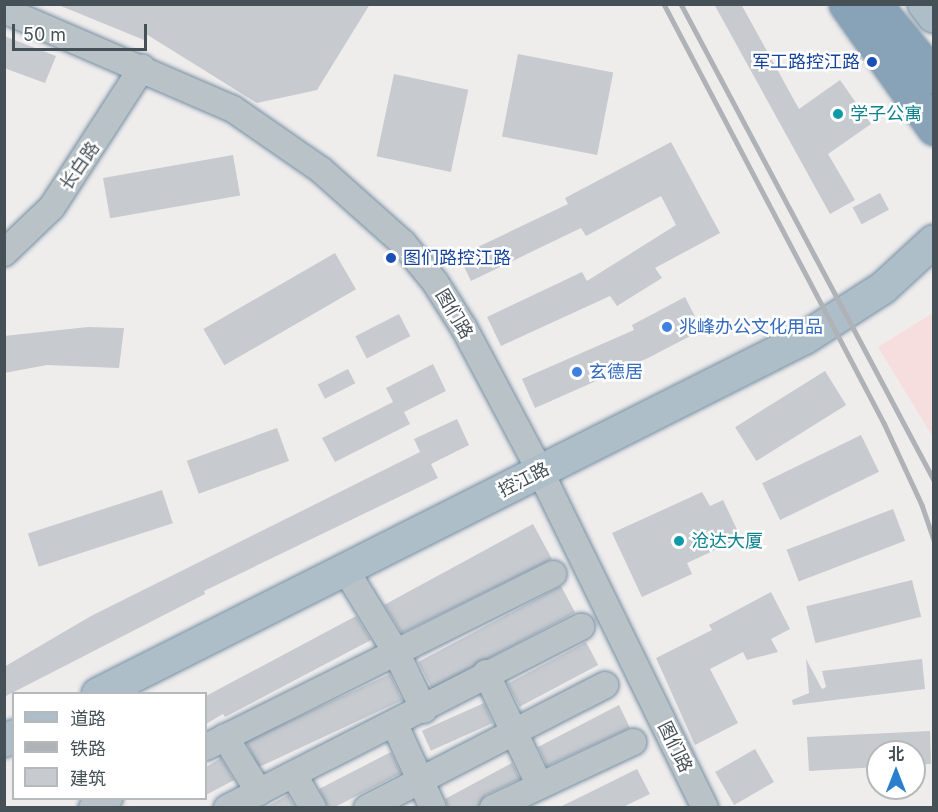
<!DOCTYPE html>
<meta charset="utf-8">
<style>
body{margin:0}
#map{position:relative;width:938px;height:812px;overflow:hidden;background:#efecec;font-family:Inter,"Noto Sans SC",sans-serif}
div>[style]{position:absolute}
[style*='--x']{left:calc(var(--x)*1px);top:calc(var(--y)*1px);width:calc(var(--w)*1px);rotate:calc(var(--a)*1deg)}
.medical>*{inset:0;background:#f7dede}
.building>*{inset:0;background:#c7cacf;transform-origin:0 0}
.roads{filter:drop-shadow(0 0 2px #748ea2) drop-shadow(0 0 2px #748ea2)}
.minor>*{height:26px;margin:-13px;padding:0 13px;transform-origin:13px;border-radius:13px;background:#b9c2c7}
.major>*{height:32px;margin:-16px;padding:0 16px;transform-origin:16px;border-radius:16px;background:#aebec9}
.highway>*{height:33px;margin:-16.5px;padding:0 16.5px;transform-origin:16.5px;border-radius:16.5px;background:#88a3b7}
.rail>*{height:4.5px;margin:-2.25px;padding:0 2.25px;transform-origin:2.25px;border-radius:2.25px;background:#afb2b6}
.dots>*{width:16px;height:16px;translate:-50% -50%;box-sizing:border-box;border:3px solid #fff;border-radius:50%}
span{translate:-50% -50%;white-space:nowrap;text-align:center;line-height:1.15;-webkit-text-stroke:5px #fff;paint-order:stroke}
.transit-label{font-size:18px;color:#164399}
.right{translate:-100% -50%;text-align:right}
.left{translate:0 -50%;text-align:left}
.culture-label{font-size:18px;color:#0d838f}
.street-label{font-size:18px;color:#465157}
.shop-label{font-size:18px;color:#366cbe}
.frame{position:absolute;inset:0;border:6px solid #465157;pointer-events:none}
.legend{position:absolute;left:12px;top:692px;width:195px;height:108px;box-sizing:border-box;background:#fff;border:2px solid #b5b9bc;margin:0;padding:8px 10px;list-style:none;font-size:18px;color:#465157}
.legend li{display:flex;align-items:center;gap:12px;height:30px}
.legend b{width:30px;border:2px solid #b5b9bc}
.north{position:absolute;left:866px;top:740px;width:60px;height:60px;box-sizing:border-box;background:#fff;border:2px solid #b5b9bc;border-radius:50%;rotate:0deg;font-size:16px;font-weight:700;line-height:24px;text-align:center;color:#465157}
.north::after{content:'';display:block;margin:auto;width:21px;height:27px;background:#2a80ca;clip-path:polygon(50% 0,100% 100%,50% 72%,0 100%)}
.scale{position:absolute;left:12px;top:24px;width:135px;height:27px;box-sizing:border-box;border:3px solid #465157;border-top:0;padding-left:8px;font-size:18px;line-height:21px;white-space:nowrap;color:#465157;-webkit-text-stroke:4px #fff;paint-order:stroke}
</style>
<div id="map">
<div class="medical">
<div style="clip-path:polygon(933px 313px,933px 437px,878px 347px)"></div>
</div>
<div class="building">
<div style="clip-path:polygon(56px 4px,370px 4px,317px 90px,257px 103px,146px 34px,144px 40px)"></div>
<div style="clip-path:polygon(714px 4px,741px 4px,799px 109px,840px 80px,871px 124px,828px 154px,855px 200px,830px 214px)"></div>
<div style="clip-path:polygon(4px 36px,56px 56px,45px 83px,4px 68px)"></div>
<div style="left:518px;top:54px;width:97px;height:84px;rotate:11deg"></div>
<div style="left:394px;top:74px;width:76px;height:84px;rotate:12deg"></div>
<div style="clip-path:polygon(671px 142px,720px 233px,655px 268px,662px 278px,617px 306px,610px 296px,501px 346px,487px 317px,582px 272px,587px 281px,676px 225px,661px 196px,586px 236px,581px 228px,471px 281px,459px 256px,568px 204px,565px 198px)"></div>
<div style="left:233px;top:155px;width:41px;height:132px;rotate:80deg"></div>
<div style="left:880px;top:193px;width:19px;height:31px;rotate:62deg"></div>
<div style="left:335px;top:253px;width:42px;height:152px;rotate:60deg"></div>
<div style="clip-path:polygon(685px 297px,702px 330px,648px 358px,535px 408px,522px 379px,634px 330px,632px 325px)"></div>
<div style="left:399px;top:314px;width:25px;height:49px;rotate:63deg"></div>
<div style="clip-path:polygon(88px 327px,124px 328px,119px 368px,47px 365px,4px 373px,4px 336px)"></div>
<div style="clip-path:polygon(433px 364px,446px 391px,404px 412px,410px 424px,335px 462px,322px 438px,393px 402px,386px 388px)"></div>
<div style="left:348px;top:369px;width:16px;height:34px;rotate:63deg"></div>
<div style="left:825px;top:371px;width:40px;height:106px;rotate:58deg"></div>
<div style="clip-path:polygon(457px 419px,469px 445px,431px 464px,438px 478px,204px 591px,205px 594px,4px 697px,4px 667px,91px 616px,420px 452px,414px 439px)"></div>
<div style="left:277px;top:428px;width:35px;height:96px;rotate:70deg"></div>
<div style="left:861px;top:435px;width:41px;height:110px;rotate:64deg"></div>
<div style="left:162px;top:490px;width:35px;height:141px;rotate:72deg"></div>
<div style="clip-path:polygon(702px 492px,710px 506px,723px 500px,741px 538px,687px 563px,692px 574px,642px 597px,612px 533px)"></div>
<div style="left:893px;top:509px;width:34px;height:114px;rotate:69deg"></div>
<div style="clip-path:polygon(533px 524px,552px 559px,402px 633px,384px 605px)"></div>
<div style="left:912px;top:580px;width:38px;height:109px;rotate:76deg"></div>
<div style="left:561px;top:586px;width:30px;height:162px;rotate:62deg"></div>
<div style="clip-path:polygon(771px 592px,790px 629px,771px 639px,778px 652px,747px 660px,743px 652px,710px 669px,738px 723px,695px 745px,656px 658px,712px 630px,709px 625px)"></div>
<div style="clip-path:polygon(356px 616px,371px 640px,225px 717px,223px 714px,206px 724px,206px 696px)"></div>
<div style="left:586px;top:642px;width:26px;height:89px;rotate:62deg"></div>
<div style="clip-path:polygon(806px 659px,822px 689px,826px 687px,822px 671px,922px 659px,925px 689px,793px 705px,792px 700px,809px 693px)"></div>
<div style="left:390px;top:674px;width:29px;height:159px;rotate:65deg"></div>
<div style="left:484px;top:703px;width:22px;height:68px;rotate:66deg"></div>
<div style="clip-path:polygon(619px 705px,630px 728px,547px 766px,538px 747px)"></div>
<div style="clip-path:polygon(930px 731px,931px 764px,914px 765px,914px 752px,878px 752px,878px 767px,809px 771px,807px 737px)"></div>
<div style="left:755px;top:749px;width:38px;height:46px;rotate:60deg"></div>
<div style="clip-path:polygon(391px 752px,401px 773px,335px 807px,328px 807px,319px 789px)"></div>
<div style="clip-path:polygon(221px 758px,234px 780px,206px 795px,206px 767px)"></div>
<div style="clip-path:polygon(512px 763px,520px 779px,486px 795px,478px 807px,448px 807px,445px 799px)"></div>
<div style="clip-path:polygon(637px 769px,650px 794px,623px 807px,560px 807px)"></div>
<div style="clip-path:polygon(288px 795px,295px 807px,266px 807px)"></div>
</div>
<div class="roads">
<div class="minor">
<div style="--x:4;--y:10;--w:249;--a:23.4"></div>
<div style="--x:233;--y:109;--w:107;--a:34.7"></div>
<div style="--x:321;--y:170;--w:110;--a:41.7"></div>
<div style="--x:403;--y:243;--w:50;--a:50.6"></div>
<div style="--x:435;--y:282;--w:54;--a:57.8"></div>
<div style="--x:464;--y:328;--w:162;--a:62"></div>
<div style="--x:540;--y:471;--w:375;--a:63.9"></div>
<div style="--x:4;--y:253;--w:66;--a:-43.8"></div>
<div style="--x:52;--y:207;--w:166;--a:-57.1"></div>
<div style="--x:345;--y:569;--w:100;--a:58.5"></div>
<div style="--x:397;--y:654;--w:62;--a:64.3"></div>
<div style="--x:486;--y:673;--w:125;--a:64.5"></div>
<div style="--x:395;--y:725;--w:91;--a:65.4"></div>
<div style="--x:225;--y:737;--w:65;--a:58.3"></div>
<div style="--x:206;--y:747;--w:388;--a:-26.5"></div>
<div style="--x:294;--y:775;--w:38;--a:60"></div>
<div style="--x:92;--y:808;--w:20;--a:-30"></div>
<div style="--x:227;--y:808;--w:398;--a:-27.1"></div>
<div style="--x:367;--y:808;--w:268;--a:-27.3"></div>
<div style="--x:493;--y:808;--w:155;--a:-25.2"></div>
</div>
<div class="major">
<div style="--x:924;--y:4;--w:16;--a:52"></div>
<div style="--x:98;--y:694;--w:792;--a:-26.73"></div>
<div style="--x:805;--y:338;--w:93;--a:-32.7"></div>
<div style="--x:883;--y:288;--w:69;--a:-42.7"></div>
<div style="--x:4;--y:741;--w:11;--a:-27"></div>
</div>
<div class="highway">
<div style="--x:846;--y:4;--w:152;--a:54.6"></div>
<div style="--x:874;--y:4;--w:94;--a:50.6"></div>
</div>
</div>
<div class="rail">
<div style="--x:664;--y:4;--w:473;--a:62.3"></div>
<div style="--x:884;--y:423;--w:90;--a:65.1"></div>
<div style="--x:922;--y:505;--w:37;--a:71"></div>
<div style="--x:681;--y:4;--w:539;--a:62.01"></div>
</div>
<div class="dots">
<div style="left:872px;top:62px;background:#1a4fb4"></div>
<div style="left:838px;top:114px;background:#0f9aa8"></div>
<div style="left:391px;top:258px;background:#1a4fb4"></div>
<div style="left:667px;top:327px;background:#3f7fe0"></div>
<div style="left:577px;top:372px;background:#3f7fe0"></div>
<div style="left:679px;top:541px;background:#0f9aa8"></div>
</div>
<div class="transit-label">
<span class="right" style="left:860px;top:62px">军工路控江路</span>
<span class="left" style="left:403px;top:258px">图们路控江路</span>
</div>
<div class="culture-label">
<span class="left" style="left:850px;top:114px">学子公寓</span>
<span class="left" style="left:691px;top:541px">沧达大厦</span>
</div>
<div class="street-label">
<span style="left:80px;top:166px;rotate:-55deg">长白路</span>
<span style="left:454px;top:314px;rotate:59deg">图们路</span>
<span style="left:524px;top:480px;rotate:-27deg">控江路</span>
<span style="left:675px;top:747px;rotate:64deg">图们路</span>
</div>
<div class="shop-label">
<span class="left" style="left:679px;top:327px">兆峰办公文化用品</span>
<span class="left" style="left:589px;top:372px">玄德居</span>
</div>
<div class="frame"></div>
<ul class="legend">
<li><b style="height:8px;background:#aebec9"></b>道路</li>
<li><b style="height:8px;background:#afb2b6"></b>铁路</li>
<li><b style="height:16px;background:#c7cacf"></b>建筑</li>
</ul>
<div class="north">北</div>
<div class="scale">50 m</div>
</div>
